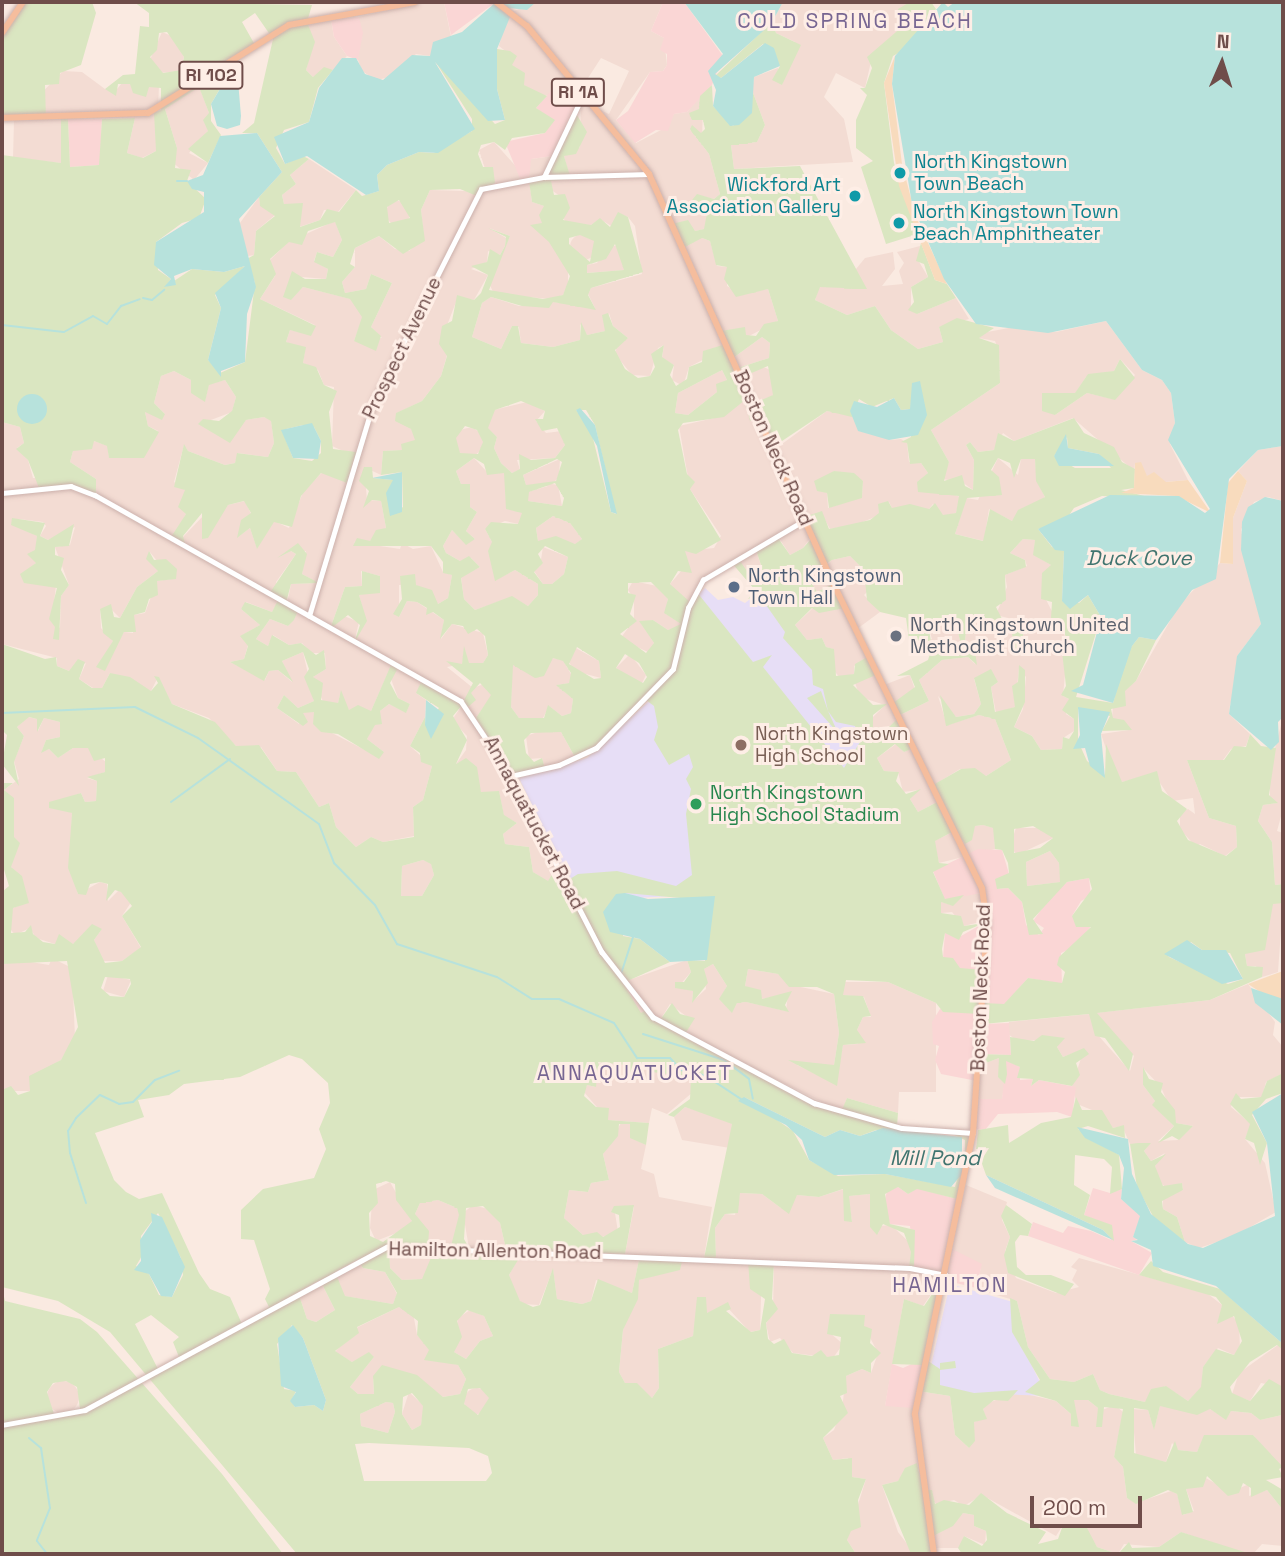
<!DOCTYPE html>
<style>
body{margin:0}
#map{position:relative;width:1285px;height:1556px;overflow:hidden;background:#faeae1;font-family:"Space Grotesk",sans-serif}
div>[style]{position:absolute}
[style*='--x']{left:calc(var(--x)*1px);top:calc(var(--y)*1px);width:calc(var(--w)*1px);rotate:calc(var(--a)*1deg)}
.residential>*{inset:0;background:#f3dcd3}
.round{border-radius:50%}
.commercial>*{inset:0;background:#fad6d5}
.education>*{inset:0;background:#e7def6}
.green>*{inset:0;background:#dae6c1}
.sand>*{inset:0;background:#f8dbbd}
.water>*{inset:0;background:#b7e2dc}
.stream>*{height:2px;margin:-1px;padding:0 1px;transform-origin:1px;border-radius:1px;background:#b7e2dc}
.roads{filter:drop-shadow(0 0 2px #ccb1ac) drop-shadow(0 0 2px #ccb1ac)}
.tertiary>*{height:4.5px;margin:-2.25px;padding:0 2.25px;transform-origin:2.25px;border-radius:2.25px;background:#fff}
.primary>*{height:6px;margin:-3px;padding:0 3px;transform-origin:3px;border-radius:3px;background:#f5bd9d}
.dots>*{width:19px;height:19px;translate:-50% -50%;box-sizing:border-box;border:4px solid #feeee6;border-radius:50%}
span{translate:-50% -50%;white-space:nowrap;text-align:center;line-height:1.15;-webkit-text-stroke:6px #feeee6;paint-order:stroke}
.shield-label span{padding:2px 5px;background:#feeee6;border:2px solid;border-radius:5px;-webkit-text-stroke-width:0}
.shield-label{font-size:18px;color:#6f4d4a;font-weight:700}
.culture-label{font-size:19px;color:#0d838f}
.left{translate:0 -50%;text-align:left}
.right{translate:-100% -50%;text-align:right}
.street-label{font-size:19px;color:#6f4d4a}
.service-label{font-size:19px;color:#4e5e75}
.worship-label{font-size:19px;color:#5b616d}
.education-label{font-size:19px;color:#785e54}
.leisure-label{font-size:19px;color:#27864d}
.neighbourhood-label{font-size:21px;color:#776692;letter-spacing:2px}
.water-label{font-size:21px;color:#40746f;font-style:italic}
.frame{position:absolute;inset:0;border:4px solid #6f4d4a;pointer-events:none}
.north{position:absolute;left:1187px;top:28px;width:70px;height:70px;-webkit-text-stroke:5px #feeee6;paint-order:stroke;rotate:3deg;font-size:19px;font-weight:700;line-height:28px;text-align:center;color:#6f4d4a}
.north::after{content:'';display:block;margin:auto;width:24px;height:32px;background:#6f4d4a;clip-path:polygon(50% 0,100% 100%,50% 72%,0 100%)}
.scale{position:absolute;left:1030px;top:1496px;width:112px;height:32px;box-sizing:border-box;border:4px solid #6f4d4a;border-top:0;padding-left:9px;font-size:21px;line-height:24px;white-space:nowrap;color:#6f4d4a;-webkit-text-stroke:5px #feeee6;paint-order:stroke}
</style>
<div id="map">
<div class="residential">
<div style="clip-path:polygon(386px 2px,444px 2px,451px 37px,431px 56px,416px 54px,386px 78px,376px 80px,362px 71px,358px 60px,359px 17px,388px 10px)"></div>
<div style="clip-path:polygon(536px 2px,663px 2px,651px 31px,664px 38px,667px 65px,663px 71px,650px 72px,616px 120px,636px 143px,663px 129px,674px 114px,687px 112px,700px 96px,703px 103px,702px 142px,690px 129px,709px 154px,720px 194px,714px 199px,697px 195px,688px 207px,707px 214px,705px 229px,695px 231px,680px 221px,702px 238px,710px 241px,717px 266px,727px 267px,727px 286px,736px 291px,768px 289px,778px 321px,689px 367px,683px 386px,672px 380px,674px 365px,662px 358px,664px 345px,658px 348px,650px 376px,632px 375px,615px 354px,618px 342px,628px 338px,613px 326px,609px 313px,605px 331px,587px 335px,580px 324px,580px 340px,553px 347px,521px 343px,519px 327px,512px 326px,501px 349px,472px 337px,482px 303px,491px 297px,519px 306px,553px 302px,595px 308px,588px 294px,591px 288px,642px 274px,635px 226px,628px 217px,618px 213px,613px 227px,600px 219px,591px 225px,567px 224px,562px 216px,567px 201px,550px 189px,551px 180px,570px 178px,564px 156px,580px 147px,581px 101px,609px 114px,629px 71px,601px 58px,577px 95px,568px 83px,550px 96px,531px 93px,522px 83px,524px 74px,511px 65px,513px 57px,499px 46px,509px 7px,514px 11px)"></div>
<div style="clip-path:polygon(783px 2px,910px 2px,902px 8px,903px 26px,872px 57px,865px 88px,836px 73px,824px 97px,844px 119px,853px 162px,734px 169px,731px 145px,757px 142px,765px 125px,752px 90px,754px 77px,778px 68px,782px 85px,795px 42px,776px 33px,772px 22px)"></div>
<div style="clip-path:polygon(331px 19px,334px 37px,347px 56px,333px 70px,313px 77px,306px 70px,313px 43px,307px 21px)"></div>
<div style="clip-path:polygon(162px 32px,174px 37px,184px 57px,179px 71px,160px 73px,149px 62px)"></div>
<div style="clip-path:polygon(63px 71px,82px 72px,105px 89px,117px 89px,122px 83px,159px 86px,156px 151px,142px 158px,127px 153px,135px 118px,61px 119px,61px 163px,13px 158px,14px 121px)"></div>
<div style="clip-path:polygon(199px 86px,209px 113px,208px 131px,189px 153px,208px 163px,194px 180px,172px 162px,177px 148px,165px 109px)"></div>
<div style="clip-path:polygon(evenodd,494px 142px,520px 171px,521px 180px,531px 159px,553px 156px,541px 180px,530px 186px,532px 202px,544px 206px,542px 224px,568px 271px,568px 285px,563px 295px,550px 299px,494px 294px,489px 283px,510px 236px,489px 228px,506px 238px,505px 246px,500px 255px,488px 251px,487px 262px,471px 269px,488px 275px,474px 300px,458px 297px,444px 333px,447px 355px,441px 376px,422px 401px,397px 413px,417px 436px,415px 441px,402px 450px,383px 451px,381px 475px,364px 467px,367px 500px,381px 501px,386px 528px,370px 541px,353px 542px,400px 549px,402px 543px,413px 549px,431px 546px,443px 572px,452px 575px,448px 598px,438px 604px,416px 585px,399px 585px,399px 617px,407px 601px,417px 602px,444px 620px,441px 639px,452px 624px,483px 633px,488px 655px,483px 663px,468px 663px,465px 651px,462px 664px,447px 667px,473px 688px,484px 684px,492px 695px,476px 718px,556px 868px,548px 882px,533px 872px,529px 847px,505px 844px,503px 834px,517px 823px,504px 816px,499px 792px,481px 792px,466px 759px,456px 764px,466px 750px,467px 736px,452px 720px,471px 692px,471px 690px,463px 702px,416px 693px,426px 700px,425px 717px,410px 746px,432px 766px,423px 800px,413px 807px,414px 836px,383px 842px,371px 837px,356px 847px,336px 827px,329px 803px,319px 807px,296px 772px,277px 771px,261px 747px,236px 746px,209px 718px,172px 704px,158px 677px,151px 691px,110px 673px,102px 688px,93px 688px,79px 679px,86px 663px,69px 671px,57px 666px,57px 658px,2px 644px,2px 422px,20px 427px,24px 443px,17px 448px,28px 460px,33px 478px,96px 479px,70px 462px,73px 451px,94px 441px,108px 446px,109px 458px,144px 457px,158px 431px,148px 426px,145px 412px,165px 414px,154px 403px,161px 376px,174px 371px,191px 380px,205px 401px,209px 384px,225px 380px,236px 397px,232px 412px,203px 423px,223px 437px,246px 420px,264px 417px,271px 420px,274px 443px,268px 457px,238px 453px,235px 463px,225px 465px,188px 451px,184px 445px,174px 482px,185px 490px,186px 514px,179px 527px,183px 537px,205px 514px,204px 537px,228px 505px,245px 501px,251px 514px,238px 537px,250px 528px,257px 548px,274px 521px,289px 528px,303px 492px,343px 451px,332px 446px,334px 387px,324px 385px,318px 370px,303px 363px,305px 350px,286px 342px,290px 330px,305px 333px,315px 325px,260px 299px,275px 276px,268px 262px,288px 242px,335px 221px,342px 240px,333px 257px,317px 252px,314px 261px,328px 269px,326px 279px,302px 277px,291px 299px,303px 287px,351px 299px,363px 317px,354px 341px,382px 338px,371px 327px,392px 283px,371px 274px,366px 289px,345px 293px,342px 282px,355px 267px,355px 248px,379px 236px,395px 249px,409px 251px,424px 238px,421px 210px,430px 190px,466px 191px,490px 184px,479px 150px,494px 142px,19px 519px,43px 522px,46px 526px,40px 536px,48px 540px,75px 527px,70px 545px,55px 547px,69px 585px,61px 596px,60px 628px,52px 621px,56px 585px,38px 584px,24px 574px,36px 563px,37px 536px,21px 527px,19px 519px,494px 142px,149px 551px,172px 579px,157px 581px,145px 613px,134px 615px,133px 633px,124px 632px,109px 657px,113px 641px,101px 628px,100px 609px,111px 609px,120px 618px,137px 587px,158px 571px,149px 551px,494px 142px,291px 551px,306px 551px,302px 574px,318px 583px,291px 584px,287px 604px,298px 611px,294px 619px,288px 626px,270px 619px,256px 639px,268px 646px,273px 635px,289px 645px,302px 643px,311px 653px,325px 653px,326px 669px,313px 677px,324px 704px,338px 703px,340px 695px,349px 710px,371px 711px,387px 675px,391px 679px,398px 698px,410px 704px,406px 712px,389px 704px,380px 711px,367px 739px,384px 752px,365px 750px,332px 733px,316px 721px,314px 712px,303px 712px,299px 724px,277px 708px,284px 695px,298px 708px,314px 701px,303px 652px,282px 661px,292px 682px,278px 670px,269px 671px,265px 680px,230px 662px,244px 659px,248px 645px,241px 636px,260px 625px,241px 609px,246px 602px,272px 612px,279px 600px,276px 582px,296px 554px,291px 551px,494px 142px,361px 571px,380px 576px,380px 590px,359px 595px,365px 618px,354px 643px,359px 622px,344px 616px,331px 626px,345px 587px,362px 586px,361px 571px)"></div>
<div style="clip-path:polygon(309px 159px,356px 190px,338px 212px,324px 210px,320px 220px,299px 227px,300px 216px,284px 204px,282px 195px,296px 184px,290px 175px)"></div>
<div style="clip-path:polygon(259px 197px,260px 205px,275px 215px,256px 231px,254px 255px,248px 256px,237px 227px)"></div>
<div class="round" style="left:386px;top:201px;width:24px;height:24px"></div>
<div class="round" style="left:570px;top:234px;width:26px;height:26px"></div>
<div style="clip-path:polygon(619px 245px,625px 270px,586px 273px,587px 265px,597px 263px,609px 247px)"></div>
<div style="clip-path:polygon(920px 246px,918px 260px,928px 277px,911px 287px,911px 308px,917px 314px,956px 298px,969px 319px,939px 327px,943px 342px,918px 349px,891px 330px,875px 306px,847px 315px,815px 300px,819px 287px,857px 286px,856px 269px,865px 258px,893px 252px,895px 269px,882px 286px,903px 284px,899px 271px,904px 263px,897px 252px)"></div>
<div style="clip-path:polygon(evenodd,1106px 321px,1142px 370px,1162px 380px,1171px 393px,1175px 423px,1170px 444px,1188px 480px,1165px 482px,1147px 476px,1135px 463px,1134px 471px,1073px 418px,1014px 441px,1003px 433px,994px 450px,978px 452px,970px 442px,966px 445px,974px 460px,973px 490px,962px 482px,942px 479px,949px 462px,931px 430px,1000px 383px,999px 351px,995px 341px,979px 338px,982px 333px,1014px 327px,1056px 332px,1106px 321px,1120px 359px,1135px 375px,1113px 399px,1087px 393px,1055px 415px,1052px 397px,1075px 394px,1086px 377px,1114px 371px,1120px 359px)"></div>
<div style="clip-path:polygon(762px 337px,770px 343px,769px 358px,738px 368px,733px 358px)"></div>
<div class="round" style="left:743px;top:367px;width:34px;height:34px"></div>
<div style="clip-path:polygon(722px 370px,727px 380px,717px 392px,688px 415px,675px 413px,678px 393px)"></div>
<div style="clip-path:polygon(evenodd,740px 399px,749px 404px,747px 414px,759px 417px,782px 444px,827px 411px,855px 416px,890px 440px,901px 439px,907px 443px,909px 462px,921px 463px,928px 473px,921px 481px,960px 497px,956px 513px,943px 516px,933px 504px,929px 509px,892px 508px,889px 502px,877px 516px,858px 524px,830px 529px,824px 518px,803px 548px,790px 555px,779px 538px,756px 550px,762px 569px,745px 573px,737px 558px,702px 581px,690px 602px,682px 598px,670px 584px,682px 570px,685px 551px,714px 548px,721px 536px,690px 489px,679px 426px,723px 416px,740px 399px,834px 471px,863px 481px,862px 497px,828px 508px,827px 493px,817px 488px,834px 471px)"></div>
<div style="clip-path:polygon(527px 402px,545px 411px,536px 421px,546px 433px,562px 431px,565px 445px,555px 458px,517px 460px,520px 470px,512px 473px,501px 463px,494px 448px,497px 437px,487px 428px,494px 410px)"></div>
<div class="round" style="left:455px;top:428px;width:28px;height:28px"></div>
<div style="clip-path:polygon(1283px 446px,1283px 501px,1268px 497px,1254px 502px,1241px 530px,1261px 624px,1237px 656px,1237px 684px,1230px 705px,1229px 714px,1250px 734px,1246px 746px,1231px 749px,1223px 760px,1187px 760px,1209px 818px,1236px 826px,1237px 847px,1225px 856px,1200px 844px,1196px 847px,1180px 829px,1180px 813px,1188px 809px,1195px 814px,1193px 798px,1172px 801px,1154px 774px,1122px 782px,1116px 778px,1101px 734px,1129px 730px,1112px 718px,1113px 707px,1124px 703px,1125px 690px,1136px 681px,1179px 605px,1220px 563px,1232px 564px,1233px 518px,1247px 481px,1238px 471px,1258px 450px)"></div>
<div style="clip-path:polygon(474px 458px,488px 473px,505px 473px,506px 500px,523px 513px,519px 524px,505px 521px,485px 529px,492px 542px,495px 580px,515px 570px,538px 584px,538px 595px,528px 606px,512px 597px,475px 610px,464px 599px,461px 577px,480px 567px,471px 558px,460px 561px,446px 553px,443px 546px,452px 530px,465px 543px,475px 539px,466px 531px,477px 512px,470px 507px,470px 485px,461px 484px,456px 471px)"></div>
<div style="clip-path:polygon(998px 458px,1018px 475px,1021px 459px,1035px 459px,1037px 481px,1045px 497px,1012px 521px,989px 509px,984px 541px,955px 534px,966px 498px,978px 500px)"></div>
<div style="clip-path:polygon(560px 459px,559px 477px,552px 484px,558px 485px,562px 506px,528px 501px,528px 492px,548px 486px,526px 485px,523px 475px)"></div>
<div style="clip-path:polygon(553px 516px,570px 523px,582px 539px,576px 544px,538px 541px,536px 528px)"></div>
<div style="clip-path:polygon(1023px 539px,1035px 540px,1034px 555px,1051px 565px,1044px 596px,1068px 642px,1063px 696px,1069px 699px,1066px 714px,1074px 719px,1074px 731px,1063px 738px,1062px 749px,1041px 750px,1032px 736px,1014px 727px,1023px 709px,1026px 677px,1019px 668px,1015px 707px,996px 713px,991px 687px,998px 682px,974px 679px,981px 704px,974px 714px,956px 717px,938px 696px,947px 725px,979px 715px,995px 719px,1011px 760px,986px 776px,960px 769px,934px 785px,941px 800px,918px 812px,910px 799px,919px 790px,903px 792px,898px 772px,884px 771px,877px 758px,896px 744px,904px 752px,914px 747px,889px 726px,873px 728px,872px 718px,885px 705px,860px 697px,854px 680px,878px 674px,884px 685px,910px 675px,915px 690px,893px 703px,900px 715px,929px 701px,919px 680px,942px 660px,968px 657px,975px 664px,965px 640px,967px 625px,985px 619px,1010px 624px,1016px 655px,1022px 654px,1024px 622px,996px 615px,1007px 587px,1005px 575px,1027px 566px,1025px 560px,1010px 553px)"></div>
<div style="clip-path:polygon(543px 547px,568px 557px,564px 574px,552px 584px,543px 584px,534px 571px,540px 566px)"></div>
<div style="clip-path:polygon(850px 556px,864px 570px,869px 590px,864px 595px,880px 612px,857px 629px,869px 656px,854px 666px,854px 674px,840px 678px,832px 668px,833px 649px,826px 647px,822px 638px,807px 640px,795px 625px,813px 608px,833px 610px,832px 584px,816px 593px,807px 581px,832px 560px)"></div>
<div style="clip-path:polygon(633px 581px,657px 586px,668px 598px,666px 614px,683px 625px,668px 630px,653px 620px,641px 623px,654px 643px,650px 653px,620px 639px,634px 620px,634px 599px,628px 590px)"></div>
<div style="clip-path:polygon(939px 624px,958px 632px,961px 644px,929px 652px,922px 643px,932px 639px,929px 629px)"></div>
<div style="clip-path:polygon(574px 647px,599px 661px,601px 678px,574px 671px,568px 660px)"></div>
<div style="clip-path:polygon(630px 654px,646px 675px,641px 685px,616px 668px)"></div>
<div style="clip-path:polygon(553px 658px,563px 660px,572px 676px,569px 683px,557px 685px,573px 699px,571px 713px,562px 716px,549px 706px,543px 718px,519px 718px,511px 707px,512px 664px,538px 676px)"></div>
<div style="clip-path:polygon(28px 717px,37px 719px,38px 731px,44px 718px,60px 722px,60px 737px,46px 740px,42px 751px,49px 749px,58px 758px,73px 748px,89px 748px,107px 763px,105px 772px,87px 778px,97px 781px,96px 801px,85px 802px,81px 793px,55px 802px,72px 813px,70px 869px,78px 894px,100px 882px,107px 884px,108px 901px,119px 890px,132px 901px,122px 916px,141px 948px,122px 961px,100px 961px,94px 940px,102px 929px,73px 944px,55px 944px,36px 938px,30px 928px,15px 935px,8px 926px,13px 908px,28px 902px,22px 880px,11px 867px,14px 799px,4px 790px,19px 779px,14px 761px,24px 736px,17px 727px)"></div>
<div style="clip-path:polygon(1283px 717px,1283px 809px,1277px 831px,1283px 833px,1283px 884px,1275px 885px,1272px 842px,1258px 821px,1263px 805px,1277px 803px,1270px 798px,1270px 768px)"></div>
<div style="clip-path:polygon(547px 729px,561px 732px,576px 759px,545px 768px,542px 758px,529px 759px,526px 736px)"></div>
<div style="clip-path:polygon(983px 825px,994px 828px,995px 849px,939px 863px,934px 841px,957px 830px,964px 843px,975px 826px)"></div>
<div style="clip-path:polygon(1016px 828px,1042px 828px,1053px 838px,1017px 855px,1010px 846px)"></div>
<div style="clip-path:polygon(1050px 851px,1059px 863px,1061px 882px,1027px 886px,1026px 862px)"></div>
<div style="clip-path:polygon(423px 860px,431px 863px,434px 875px,422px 896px,401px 896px,402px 866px)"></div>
<div style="clip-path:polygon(982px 893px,984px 921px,964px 926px,952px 912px,941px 913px,941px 902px,952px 905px,964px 895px)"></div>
<div style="clip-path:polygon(1273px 903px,1283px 903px,1278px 972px,1262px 977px,1256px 966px,1247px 966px,1245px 954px)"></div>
<div style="clip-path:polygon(52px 958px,72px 968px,75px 1038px,61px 1060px,40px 1073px,30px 1091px,6px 1091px,2px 1090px,2px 964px,19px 960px,49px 965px)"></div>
<div style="clip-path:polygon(687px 960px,691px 972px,678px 987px,693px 991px,692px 1002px,706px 989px,704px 969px,713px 964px,727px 986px,720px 999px,732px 1012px,737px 1003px,746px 1002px,786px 1011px,788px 994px,762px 999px,745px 986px,748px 969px,778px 974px,796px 986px,834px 994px,839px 1033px,834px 1065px,797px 1065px,836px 1084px,843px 1045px,858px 1044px,857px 1030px,863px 1017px,871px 1017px,864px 997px,843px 995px,843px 982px,888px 982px,936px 1003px,936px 1092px,899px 1092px,898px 1113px,847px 1098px,842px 1112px,685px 1034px,686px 1016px,670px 1004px,660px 1020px,640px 1013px,623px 982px)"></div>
<div style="clip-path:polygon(108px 975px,131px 980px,124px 997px,103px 991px)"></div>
<div style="clip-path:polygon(evenodd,1248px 984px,1275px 1022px,1273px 1035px,1283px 1047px,1283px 1073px,1266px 1082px,1262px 1097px,1234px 1097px,1231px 1107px,1251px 1124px,1245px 1139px,1265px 1163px,1276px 1212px,1235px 1236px,1199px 1248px,1185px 1242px,1177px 1217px,1163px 1209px,1163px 1197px,1183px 1190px,1182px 1183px,1166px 1188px,1158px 1180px,1155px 1166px,1165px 1153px,1151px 1161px,1144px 1151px,1149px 1145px,1130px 1144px,1122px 1126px,1113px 1128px,1102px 1114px,1077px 1104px,1072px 1086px,1084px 1049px,1063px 1057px,1057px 1047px,1062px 1039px,1017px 1041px,1007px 1033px,1009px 1022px,1090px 1014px,1096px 1033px,1130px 1071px,1134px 1056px,1096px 1013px,1210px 1000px,1248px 984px,1143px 1068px,1161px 1087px,1176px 1123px,1193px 1126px,1178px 1140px,1158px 1141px,1174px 1126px,1153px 1105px,1155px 1101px,1143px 1085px,1143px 1068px)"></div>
<div style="clip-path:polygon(999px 1058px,1005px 1081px,1002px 1099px,976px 1099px,978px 1066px)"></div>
<div style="clip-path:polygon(618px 1061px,627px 1065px,629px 1075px,651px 1066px,652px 1072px,679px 1072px,691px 1077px,693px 1092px,667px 1114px,652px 1108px,649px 1123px,608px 1120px,584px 1092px,587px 1085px,596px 1087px,596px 1064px)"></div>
<div style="clip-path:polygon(685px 1107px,727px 1120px,732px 1124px,730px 1148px,682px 1140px,674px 1117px)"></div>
<div style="clip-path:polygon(621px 1123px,630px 1124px,631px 1137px,646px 1145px,641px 1169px,654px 1174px,659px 1197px,712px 1207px,704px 1258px,716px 1258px,715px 1228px,725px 1214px,735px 1215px,740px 1193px,762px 1194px,781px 1208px,797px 1195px,819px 1197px,844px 1189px,844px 1220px,852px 1221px,848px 1196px,870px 1194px,878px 1234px,879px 1226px,891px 1225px,910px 1243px,915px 1269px,946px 1272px,923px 1306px,904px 1299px,885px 1406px,918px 1391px,950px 1396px,955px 1435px,969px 1448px,974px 1422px,986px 1418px,983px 1409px,988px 1403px,1017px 1392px,1056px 1401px,1072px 1415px,1074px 1400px,1088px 1400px,1098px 1408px,1102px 1427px,1102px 1410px,1115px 1405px,1123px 1412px,1114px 1457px,1123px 1467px,1127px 1498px,1136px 1503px,1171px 1491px,1177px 1494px,1183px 1515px,1194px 1511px,1186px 1489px,1204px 1477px,1231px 1492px,1249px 1484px,1249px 1496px,1267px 1490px,1283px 1510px,1283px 1546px,1262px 1544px,1253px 1554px,1236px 1552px,1181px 1532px,1159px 1547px,1124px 1544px,1118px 1554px,1097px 1547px,1085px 1528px,1063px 1525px,1056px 1536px,982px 1495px,964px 1506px,954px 1500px,936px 1504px,923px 1490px,917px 1463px,898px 1481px,882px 1485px,898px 1532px,914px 1553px,856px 1554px,847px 1540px,866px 1479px,852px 1477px,848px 1458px,833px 1460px,823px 1438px,834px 1430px,842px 1409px,846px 1376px,862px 1369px,871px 1373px,878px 1353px,864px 1326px,830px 1333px,843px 1344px,833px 1358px,793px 1353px,780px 1338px,770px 1342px,766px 1324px,773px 1311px,774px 1262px,761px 1297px,760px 1330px,750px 1332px,725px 1305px,708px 1313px,697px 1309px,693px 1336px,658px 1349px,659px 1388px,652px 1398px,625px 1383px,619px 1372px,623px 1330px,639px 1280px,674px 1270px,640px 1255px,632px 1293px,596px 1280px,591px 1301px,582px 1304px,557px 1299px,553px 1269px,539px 1305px,522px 1304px,513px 1291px,509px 1275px,523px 1250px,625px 1254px,634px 1207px,615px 1213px,618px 1232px,602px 1237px,583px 1235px,564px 1218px,569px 1190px,588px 1192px,591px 1183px,609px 1180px,603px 1154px)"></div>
<div style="clip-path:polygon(390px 1182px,412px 1221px,409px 1228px,376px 1241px,370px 1228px,373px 1190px)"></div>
<div style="clip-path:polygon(966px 1185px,1007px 1202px,1002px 1220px,1010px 1237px,1005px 1251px,1016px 1278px,1056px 1293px,1079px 1287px,1072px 1280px,1077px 1270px,1071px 1267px,1079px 1258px,1208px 1294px,1222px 1305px,1220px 1321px,1231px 1314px,1239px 1324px,1240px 1349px,1234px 1355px,1218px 1348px,1203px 1367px,1202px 1387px,1188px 1401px,1165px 1386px,1145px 1402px,1109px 1394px,1100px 1390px,1093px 1374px,1074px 1382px,1050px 1379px,1028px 1347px,1017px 1301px,976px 1289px,981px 1267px,952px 1250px)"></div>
<div style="clip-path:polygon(438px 1200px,457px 1208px,460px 1215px,452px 1247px,438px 1253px,422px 1279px,402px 1280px,390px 1268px,388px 1246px,422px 1246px,415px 1214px,420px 1203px)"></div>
<div style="clip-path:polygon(473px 1205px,488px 1209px,500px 1223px,506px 1249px,469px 1248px,463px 1213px)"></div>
<div style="clip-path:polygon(357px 1259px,363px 1268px,385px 1272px,397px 1294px,393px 1304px,344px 1296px,334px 1273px)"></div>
<div style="clip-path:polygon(320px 1280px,335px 1310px,316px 1322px,307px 1319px,298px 1292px)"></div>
<div style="clip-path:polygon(399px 1307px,413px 1313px,417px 1335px,441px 1361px,458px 1365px,466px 1379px,460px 1394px,443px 1397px,410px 1375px,388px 1369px,373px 1379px,374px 1394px,358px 1394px,350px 1387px,374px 1357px,352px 1362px,335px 1352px,358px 1327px)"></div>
<div style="clip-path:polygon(470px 1310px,484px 1316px,493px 1336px,480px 1341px,466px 1359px,454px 1352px,456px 1331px,458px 1318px)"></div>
<div style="clip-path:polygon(1278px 1345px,1283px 1350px,1283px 1387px,1261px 1383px,1250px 1401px,1232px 1394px,1239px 1373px)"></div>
<div class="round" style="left:47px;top:1381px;width:32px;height:32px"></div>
<div class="round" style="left:464px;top:1388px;width:26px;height:26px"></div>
<div style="clip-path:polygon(409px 1392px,424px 1406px,421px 1425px,412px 1430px,402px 1414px)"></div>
<div style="clip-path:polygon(386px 1402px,393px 1403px,395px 1412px,388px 1433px,361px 1426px,360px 1414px)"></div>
<div style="clip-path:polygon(1160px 1406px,1210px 1409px,1226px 1419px,1231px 1411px,1251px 1413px,1260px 1420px,1282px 1415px,1283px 1406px,1283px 1471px,1253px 1435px,1205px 1435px,1197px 1452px,1178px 1450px,1172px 1443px,1166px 1462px,1136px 1455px,1132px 1409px,1148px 1410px,1154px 1429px)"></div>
<div style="clip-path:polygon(963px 1513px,974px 1515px,974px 1526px,986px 1531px,985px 1545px,964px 1536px,962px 1548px,933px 1548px,931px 1537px)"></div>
</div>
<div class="commercial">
<div style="clip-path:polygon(444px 2px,496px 2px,451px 35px)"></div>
<div style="clip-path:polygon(663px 2px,684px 2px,723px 56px,712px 85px,687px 112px,674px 114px,668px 131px,656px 130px,635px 143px,616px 120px,628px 111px,650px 72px,663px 71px,667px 65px,667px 54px,660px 50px,664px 38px,651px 31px)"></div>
<div style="clip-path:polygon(359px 17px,363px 33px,358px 60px,347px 56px,334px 37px,331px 19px)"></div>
<div style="clip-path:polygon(569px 84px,580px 100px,553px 156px,531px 159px,529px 181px,521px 181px,505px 142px,545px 133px,552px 120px,536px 108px,551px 91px)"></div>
<div style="clip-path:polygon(68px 119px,102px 119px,100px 165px,70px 167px)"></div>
<div style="clip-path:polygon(978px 849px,1002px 850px,1009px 874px,997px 889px,1008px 888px,1022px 902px,1026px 925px,1039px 935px,1044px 928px,1033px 921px,1051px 896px,1067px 882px,1089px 878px,1091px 896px,1081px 901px,1072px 916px,1091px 926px,1076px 946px,1061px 953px,1062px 984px,1028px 978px,1004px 1005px,983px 1003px,959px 968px,943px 958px,945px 933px,961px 936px,984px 923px,981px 893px,945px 900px,933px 871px)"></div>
<div style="clip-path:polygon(940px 1009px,981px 1014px,981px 1024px,1009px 1023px,1011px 1055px,979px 1054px,977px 1081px,941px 1074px,935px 1060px,939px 1046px,933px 1044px,932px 1022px)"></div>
<div style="clip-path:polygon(1006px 1060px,1020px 1067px,1020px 1080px,1033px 1079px,1031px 1086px,1039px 1080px,1076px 1087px,1072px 1117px,1057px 1112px,998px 1114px,985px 1130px,973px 1129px,976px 1099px,1002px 1099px)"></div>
<div style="clip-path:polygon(898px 1187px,908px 1194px,917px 1188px,957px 1199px,964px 1194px,952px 1249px,982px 1264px,976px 1288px,944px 1280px,945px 1272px,914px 1268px,910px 1226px,890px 1224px,884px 1204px,887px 1191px)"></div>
<div style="clip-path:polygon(1093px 1188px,1110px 1193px,1122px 1189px,1121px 1199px,1141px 1216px,1133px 1237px,1138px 1239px,1131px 1241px,1152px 1253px,1139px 1275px,1028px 1236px,1033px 1222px,1063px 1233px,1068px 1226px,1091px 1231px,1111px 1240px,1103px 1224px,1084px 1215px)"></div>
<div style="clip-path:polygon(914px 1363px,922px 1365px,914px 1408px,885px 1406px,892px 1364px,903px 1368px)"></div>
</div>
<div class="education">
<div style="clip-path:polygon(705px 588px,718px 600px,733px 597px,745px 603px,758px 593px,882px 742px,787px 890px,578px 901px,519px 778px,587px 758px,672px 680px,698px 595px)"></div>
<div style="clip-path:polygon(950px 1284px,1013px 1302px,1016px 1334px,1047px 1396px,925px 1391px)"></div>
</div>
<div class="green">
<div style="clip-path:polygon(23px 2px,92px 2px,96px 13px,81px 65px,60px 73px,59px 84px,45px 85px,46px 119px,5px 118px,2px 113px,2px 32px)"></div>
<div style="clip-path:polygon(evenodd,134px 2px,312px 5px,307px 22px,315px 42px,306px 70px,313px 77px,324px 67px,333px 70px,318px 88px,309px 122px,284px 130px,276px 148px,285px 164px,303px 156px,309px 159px,290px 175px,296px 184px,282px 195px,284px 204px,303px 203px,300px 227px,320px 220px,327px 209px,339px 212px,356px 190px,362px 196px,379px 191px,377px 175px,387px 165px,419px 152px,434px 153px,472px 131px,472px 119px,435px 61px,495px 124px,505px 120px,497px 89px,497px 49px,510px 51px,517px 56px,512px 65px,525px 73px,524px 85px,547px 96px,536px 108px,555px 120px,545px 133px,512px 138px,505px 150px,494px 142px,481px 145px,478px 154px,483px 167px,493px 167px,495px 183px,477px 196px,460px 189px,430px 190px,421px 210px,425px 241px,418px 245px,403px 254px,379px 236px,355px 248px,350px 264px,355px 267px,342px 282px,345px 293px,366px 289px,371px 274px,392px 283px,371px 327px,381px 336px,376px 351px,354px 341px,362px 317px,350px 299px,303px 287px,291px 300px,283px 297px,292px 271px,305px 279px,326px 279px,328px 269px,314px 262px,317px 252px,333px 257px,342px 240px,335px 222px,308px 231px,302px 245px,289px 242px,270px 259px,276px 274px,260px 299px,316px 326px,311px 336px,290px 330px,286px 342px,306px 347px,303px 363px,316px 367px,324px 385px,337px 391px,329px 412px,333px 449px,356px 452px,347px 483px,321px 473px,301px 496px,292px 527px,274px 522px,257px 549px,250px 528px,237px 538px,241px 520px,251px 513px,244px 501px,228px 505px,208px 538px,202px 539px,202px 513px,183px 536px,186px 547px,171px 537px,186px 514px,178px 507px,185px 490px,174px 487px,184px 444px,188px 451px,225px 465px,235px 463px,237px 453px,268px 457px,274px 443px,271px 421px,264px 417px,246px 420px,230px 443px,198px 424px,203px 419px,219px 421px,232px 411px,236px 397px,225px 380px,209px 385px,205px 402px,191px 393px,191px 380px,174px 371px,161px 376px,154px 403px,165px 414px,162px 420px,145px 412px,148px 426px,159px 432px,144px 458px,109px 458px,107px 446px,94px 441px,92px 449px,73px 451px,70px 462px,96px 479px,96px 494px,79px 487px,39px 488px,28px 460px,16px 449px,24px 443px,20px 427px,2px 422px,2px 155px,61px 163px,61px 119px,68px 119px,70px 167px,99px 165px,102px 119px,135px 118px,127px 153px,143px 158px,156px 151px,154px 113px,161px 110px,161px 88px,149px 87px,146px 97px,133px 93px,130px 84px,118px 84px,116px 96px,105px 89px,123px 75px,135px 74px,140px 26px,149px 27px,149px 13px,134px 2px,255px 13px,273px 39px,254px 123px,242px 133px,257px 133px,282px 172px,259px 197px,260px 206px,275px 216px,256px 231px,254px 255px,247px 259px,255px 283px,245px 362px,220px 373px,208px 360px,221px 308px,215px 295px,245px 266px,224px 272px,192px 269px,165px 287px,171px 279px,158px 270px,156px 242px,182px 223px,199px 218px,206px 199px,187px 181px,191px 170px,175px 168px,177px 148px,165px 109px,199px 87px,209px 113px,203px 120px,208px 131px,188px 149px,208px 163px,221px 135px,211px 121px,211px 104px,222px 85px,238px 81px,238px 61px,255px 45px,242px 22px,255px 13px,134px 2px,167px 32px,184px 57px,181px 70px,163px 73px,150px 57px,157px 50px,159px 33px,167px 32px,134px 2px,399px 200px,410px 218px,389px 223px,387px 207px,399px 200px,134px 2px,303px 425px,314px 427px,321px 441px,321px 453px,312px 461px,293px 458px,285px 438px,286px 429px,303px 425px)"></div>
<div style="clip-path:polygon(910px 2px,931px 2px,936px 9px,905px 49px,893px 56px,884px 83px,894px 163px,918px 234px,886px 244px,861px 167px,873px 161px,856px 148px,856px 120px,867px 95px,860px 88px,865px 88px,872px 68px,867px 57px,903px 26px,898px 9px)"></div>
<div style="clip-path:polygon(772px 22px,776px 33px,801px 45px,782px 85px,772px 80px,780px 66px,763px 44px,721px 78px,715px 76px)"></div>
<div style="clip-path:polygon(evenodd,712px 85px,713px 106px,733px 126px,751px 108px,752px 90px,765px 125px,757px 142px,731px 145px,734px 169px,800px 166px,867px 289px,820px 287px,815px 300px,847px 315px,875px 306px,891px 330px,918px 349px,943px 342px,939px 327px,957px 318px,994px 328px,979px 338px,999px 345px,1000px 383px,931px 430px,949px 462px,944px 481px,962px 475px,965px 486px,973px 490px,974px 460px,966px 445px,970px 442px,978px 452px,994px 450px,998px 433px,1014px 441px,1074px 418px,1084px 433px,1114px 447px,1122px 462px,1135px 469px,1134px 488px,1121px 490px,1152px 498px,1102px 496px,1074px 508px,1065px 521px,1038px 529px,1052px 547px,1064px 551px,1062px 601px,1079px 603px,1088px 595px,1101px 617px,1076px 697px,1113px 703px,1127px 652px,1139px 637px,1156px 640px,1136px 681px,1125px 691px,1126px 706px,1111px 709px,1113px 718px,1124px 720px,1132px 730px,1102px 731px,1110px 716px,1078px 709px,1078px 741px,1087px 761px,1105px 775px,1106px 744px,1122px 782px,1157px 771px,1162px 791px,1187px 809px,1177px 821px,1188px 840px,1226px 856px,1237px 847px,1236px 826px,1209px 818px,1187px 760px,1224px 760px,1234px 746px,1246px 747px,1250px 734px,1261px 746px,1276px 748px,1269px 795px,1278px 803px,1263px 805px,1258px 821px,1272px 842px,1275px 885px,1283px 884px,1283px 903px,1273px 904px,1265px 950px,1245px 954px,1247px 966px,1263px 967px,1262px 977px,1210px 1000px,1097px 1013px,1133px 1054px,1129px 1071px,1105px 1038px,1095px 1036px,1089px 1014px,983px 1024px,980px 1014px,943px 1012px,936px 1003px,888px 982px,846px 980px,843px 995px,863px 996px,871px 1016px,863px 1017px,857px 1030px,866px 1043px,843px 1045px,837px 1086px,788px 1060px,834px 1065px,839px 1033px,834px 994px,817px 987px,789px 987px,778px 974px,748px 969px,745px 986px,761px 990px,762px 999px,792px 991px,785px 1005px,789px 1012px,746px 1002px,737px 1003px,732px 1013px,719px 999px,727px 986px,713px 964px,704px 969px,708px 983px,692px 1003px,693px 991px,675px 988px,675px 982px,684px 982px,691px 972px,687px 960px,705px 961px,703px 900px,625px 893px,623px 936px,640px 939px,670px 962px,623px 983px,641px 1013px,646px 1010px,660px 1020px,672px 1003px,680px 1014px,695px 1018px,685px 1034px,784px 1089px,841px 1112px,847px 1098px,898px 1113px,897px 1126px,971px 1132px,957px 1199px,917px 1189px,908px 1194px,898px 1187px,885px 1194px,890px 1224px,915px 1230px,914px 1268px,909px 1268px,911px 1252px,904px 1233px,883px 1224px,877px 1235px,870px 1227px,870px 1194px,849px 1196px,852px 1222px,844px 1221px,843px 1189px,819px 1197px,797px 1195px,789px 1214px,762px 1194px,740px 1193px,738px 1213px,725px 1214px,715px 1228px,716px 1258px,704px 1258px,732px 1124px,685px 1107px,674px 1117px,668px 1115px,690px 1099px,691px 1077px,652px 1072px,651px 1066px,642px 1068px,639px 1076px,628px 1077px,627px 1065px,598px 1062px,603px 1075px,597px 1076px,596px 1087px,587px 1085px,584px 1096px,596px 1107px,609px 1108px,608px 1120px,649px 1123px,646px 1145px,630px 1138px,630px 1124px,619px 1124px,618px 1136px,603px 1154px,609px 1180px,591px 1183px,588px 1192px,569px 1190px,564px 1218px,583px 1235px,597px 1232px,603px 1237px,620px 1227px,619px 1215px,611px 1212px,614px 1206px,634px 1205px,625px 1254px,524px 1250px,509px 1275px,520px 1301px,533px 1307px,540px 1305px,553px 1268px,557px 1299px,582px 1304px,591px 1301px,598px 1279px,632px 1293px,640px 1255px,683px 1257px,680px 1270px,639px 1280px,638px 1299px,623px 1330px,619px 1372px,625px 1383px,637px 1383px,652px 1398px,659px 1388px,658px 1349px,693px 1336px,697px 1297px,706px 1297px,707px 1313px,728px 1302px,731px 1309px,726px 1311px,751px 1332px,760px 1330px,765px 1299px,750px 1289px,748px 1260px,774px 1262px,772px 1299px,778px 1309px,766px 1323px,768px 1339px,774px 1344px,784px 1339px,792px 1353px,812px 1356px,821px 1350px,827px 1357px,839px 1355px,841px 1337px,827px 1334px,830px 1314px,865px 1315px,864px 1326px,872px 1329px,870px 1343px,881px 1353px,871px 1363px,871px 1373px,862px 1369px,846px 1376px,847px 1393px,840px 1396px,848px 1413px,823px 1438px,833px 1460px,852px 1458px,852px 1477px,866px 1479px,858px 1500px,861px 1527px,851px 1531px,847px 1540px,856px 1554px,297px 1554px,110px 1332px,58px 1301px,2px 1287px,2px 1090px,11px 1086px,18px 1095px,30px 1091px,29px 1076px,61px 1060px,78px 1027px,67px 961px,2px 964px,2px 892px,9px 886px,2px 863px,2px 783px,13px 783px,4px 790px,14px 798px,14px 837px,20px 843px,11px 867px,22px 876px,29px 903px,13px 908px,11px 933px,25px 932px,31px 925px,33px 934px,43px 942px,55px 944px,59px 934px,73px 944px,92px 924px,102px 929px,94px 940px,105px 963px,122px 961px,141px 947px,122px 916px,132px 906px,121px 892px,115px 890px,106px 901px,108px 884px,100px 882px,90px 884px,86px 895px,78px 894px,68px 868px,72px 813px,49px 808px,49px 802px,81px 793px,85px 802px,96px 801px,97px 781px,87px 777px,105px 772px,105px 758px,94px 761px,88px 748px,73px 748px,58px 758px,49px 749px,41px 753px,46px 740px,60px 737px,60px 722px,44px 718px,37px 732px,37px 719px,29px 717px,17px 727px,24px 736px,14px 762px,19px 786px,2px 764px,7px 735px,2px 730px,2px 644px,45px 659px,56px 657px,57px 666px,69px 671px,78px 659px,85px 662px,79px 679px,92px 688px,102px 688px,110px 673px,130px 677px,151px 691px,158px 683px,154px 676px,159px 677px,172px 704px,215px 722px,236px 746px,259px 745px,277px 771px,296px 772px,319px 807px,329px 803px,336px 827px,356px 847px,371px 837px,383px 842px,414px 837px,413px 807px,423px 800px,432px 766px,421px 762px,420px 753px,410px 746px,425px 717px,425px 725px,439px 708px,416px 693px,422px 680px,463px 702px,473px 683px,446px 661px,462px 664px,464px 646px,469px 663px,483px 663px,488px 655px,485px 636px,477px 629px,468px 634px,463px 626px,452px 624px,440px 639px,444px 620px,433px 612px,426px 615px,427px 608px,417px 602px,407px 601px,399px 617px,393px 614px,402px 599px,400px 576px,415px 574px,416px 585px,432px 590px,438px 604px,448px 598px,452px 575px,443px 573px,443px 562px,431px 546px,353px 546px,357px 538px,370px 541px,376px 530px,386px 528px,381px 501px,372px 500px,363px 508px,369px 491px,359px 481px,364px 467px,372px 467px,373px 478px,393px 480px,396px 512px,403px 507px,402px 472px,381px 475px,383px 451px,402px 450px,401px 444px,415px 440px,411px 429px,395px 421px,396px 413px,422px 401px,441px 376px,447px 356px,439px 344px,442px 326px,452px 321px,457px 295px,474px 300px,481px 293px,488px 275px,471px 266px,487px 262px,490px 249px,500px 255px,505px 246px,506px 237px,488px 228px,510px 236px,489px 290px,543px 299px,563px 295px,570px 276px,549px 242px,530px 225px,542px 223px,539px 215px,544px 206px,532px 202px,529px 181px,541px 180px,574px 110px,587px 132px,576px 154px,564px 156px,571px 179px,551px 181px,554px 195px,565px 194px,570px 208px,563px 220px,591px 225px,600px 218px,610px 227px,618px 212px,628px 217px,643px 272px,591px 288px,588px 295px,596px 310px,553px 302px,549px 308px,522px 306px,491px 297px,482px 303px,472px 337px,501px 349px,512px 326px,518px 326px,521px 343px,553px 347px,580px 340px,581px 322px,587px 335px,605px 331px,602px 315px,608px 313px,613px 326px,628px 338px,615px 350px,625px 369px,638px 378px,650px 376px,655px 367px,651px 354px,664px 345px,662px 357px,674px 365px,670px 375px,676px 386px,687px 379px,689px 367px,702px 362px,703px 351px,726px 344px,721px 331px,745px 327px,746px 335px,756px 336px,764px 324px,778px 321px,768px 289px,736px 297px,724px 279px,727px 267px,716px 265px,710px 241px,702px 238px,683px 248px,672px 224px,688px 220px,695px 231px,704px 229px,707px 213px,688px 205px,697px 194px,714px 199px,720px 194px,709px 154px,690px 129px,692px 125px,701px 133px,705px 129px,703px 120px,692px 120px,689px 113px,699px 109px,700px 96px,712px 85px,580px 235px,594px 241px,590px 262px,569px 244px,569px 238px,580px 235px,712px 85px,615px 244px,624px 270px,587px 273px,587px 265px,606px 259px,615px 244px,712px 85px,762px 337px,770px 343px,769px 358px,738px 368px,733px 358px,762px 337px,712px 85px,768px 366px,773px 395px,754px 403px,742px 377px,768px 366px,712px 85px,722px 370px,727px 380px,716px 384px,717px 392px,688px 415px,675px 413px,678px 393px,722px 370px,712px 85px,894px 398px,901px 410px,910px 409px,910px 400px,911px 437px,901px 442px,907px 443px,910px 464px,921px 463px,928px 473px,917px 482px,918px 492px,959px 496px,956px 513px,943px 515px,935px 503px,929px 509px,910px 504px,892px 508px,888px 501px,878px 504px,879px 513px,870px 520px,829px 529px,822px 511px,804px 517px,812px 538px,803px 548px,790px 555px,778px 538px,756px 550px,762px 568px,749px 574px,738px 558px,731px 562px,755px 590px,748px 599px,759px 595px,785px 632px,783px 638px,812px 670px,813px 685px,823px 689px,828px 711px,821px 691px,807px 698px,838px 733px,828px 711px,836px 722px,855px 726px,860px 742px,844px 768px,763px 667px,772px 655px,753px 662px,696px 591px,690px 602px,670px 584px,678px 571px,692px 573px,685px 551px,696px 554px,721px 540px,690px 489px,695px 482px,687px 474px,678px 430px,683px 423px,724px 417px,745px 400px,750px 421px,759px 417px,773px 447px,827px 411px,852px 417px,859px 399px,872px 407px,894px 398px,712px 85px,521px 401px,545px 411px,543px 419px,535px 419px,542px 431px,557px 428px,565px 445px,555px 458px,531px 460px,519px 454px,520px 469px,512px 473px,501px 463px,494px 448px,497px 437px,488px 428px,495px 410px,521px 401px,712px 85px,576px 410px,586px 410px,595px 425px,616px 514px,611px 512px,591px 430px,576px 410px,712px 85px,465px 426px,477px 430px,483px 442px,478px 454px,460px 453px,456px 438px,465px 426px,712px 85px,1067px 437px,1068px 448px,1099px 454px,1111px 468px,1075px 468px,1054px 456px,1067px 437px,712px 85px,474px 458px,484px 464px,487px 475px,504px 473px,506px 509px,522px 513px,518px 524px,491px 522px,485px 529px,492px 542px,488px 551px,495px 581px,515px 570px,538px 584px,538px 595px,528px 606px,512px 596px,475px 610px,464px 599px,461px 578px,480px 567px,469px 556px,460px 561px,446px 553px,443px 546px,452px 530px,466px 545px,475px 539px,466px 531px,477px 512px,470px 507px,470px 484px,461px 484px,456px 471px,474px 458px,712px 85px,998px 458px,1010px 463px,1014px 478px,1021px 459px,1035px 459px,1036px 481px,1045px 497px,1018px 510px,1012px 521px,990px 509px,983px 541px,955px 534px,967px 498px,1002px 495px,999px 477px,991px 470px,998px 458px,712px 85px,557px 459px,562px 462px,556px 481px,526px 485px,523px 475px,557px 459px,712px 85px,555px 483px,564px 498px,562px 506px,528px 501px,529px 492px,555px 483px,712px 85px,553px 516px,570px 523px,582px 539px,575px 544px,556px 536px,538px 541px,536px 528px,553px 516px,712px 85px,1023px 539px,1035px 540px,1033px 555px,1051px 565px,1042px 573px,1041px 599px,1052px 602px,1051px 618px,1059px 620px,1068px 642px,1062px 652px,1066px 686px,1061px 695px,1069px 699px,1062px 710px,1074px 719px,1074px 731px,1069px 739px,1063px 737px,1062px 749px,1041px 750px,1032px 736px,1014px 727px,1025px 702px,1025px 670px,1019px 665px,1018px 682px,1012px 686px,1015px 707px,995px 712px,991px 687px,998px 682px,991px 669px,974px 678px,981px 704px,974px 714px,956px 717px,940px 695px,946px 726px,979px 715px,995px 719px,1011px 760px,986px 776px,975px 768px,961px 769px,933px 785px,941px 800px,918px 812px,910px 799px,921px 789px,906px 794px,896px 781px,899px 772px,884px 771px,877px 758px,895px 744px,904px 752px,914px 748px,899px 717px,889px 727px,873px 728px,873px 715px,887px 704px,873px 705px,853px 685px,878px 674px,869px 656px,855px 664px,854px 674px,836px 676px,834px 649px,826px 647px,822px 638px,807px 640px,795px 625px,812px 608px,819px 613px,845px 608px,833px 584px,817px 592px,808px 577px,832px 560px,850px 556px,864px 570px,867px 600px,880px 612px,906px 618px,909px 640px,931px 642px,929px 629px,938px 624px,958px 632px,961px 645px,946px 652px,931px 650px,928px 660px,897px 676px,910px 675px,915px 687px,893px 703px,900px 715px,929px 701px,919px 680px,942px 660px,968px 657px,977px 665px,975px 651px,965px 640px,967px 625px,985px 619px,992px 629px,1010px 624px,1016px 655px,1022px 654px,1024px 619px,1003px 621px,996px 607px,1006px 600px,1005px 575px,1026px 567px,1025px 560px,1010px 553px,1023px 539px,712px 85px,545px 546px,568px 557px,564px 574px,552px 584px,543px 584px,534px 572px,543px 563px,538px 554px,545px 546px,712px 85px,651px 582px,668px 599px,664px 613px,681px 624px,668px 630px,653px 620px,639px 621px,654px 643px,646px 653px,620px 634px,637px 621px,630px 614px,636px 595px,628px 593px,628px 583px,651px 582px,712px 85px,577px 647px,599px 661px,601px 678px,594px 679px,569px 664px,577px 647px,712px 85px,625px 654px,639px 663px,647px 677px,643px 683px,616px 668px,625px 654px,712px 85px,553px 658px,563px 661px,571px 673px,569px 683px,556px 685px,573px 699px,571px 713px,562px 716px,548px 705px,544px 718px,519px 718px,511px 707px,513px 665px,535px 678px,544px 676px,553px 658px,712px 85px,480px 683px,491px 695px,476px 718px,512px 775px,545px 768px,542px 758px,534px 762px,526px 753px,524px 740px,531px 733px,561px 732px,576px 759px,596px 747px,646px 700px,654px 706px,658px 727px,654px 740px,669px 765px,689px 754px,693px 767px,686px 779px,691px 789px,686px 814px,692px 875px,676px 886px,617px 871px,578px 874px,565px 882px,556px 868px,548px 881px,533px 872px,529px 847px,505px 844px,503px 834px,517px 823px,504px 815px,499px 791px,481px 792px,477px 767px,466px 758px,456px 764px,467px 740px,453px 716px,463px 704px,468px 707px,476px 700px,471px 693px,480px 683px,712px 85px,983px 825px,993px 828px,995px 849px,1002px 850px,1008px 863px,1009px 873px,995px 879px,997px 889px,1008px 888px,1022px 902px,1029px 935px,1043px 934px,1033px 919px,1067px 882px,1089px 878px,1092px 889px,1072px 916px,1076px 927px,1091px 927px,1059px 957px,1057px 965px,1065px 972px,1062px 983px,1028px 978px,1004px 1004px,983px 1003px,983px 970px,960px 968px,953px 958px,943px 957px,942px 949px,945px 933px,959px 940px,963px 932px,984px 923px,964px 926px,961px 916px,941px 913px,941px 902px,953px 906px,964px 895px,945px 899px,933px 872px,949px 864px,939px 863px,935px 841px,956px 830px,965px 844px,972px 840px,975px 826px,983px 825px,712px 85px,1033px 826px,1053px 838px,1040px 848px,1014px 853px,1014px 829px,1033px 826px,712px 85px,1050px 851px,1059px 863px,1060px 882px,1027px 886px,1026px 862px,1050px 851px,712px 85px,423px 860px,431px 864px,434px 875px,422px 896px,401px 896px,402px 866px,423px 860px,712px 85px,1191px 942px,1202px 950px,1230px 953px,1243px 979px,1228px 984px,1169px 957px,1167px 953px,1191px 942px,712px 85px,105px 977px,130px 979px,131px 984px,124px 997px,110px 996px,101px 988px,105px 977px,712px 85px,289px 1055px,302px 1059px,328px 1083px,330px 1103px,319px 1129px,326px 1149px,314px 1178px,263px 1189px,241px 1210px,241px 1239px,254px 1240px,270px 1289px,265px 1299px,269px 1307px,242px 1324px,230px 1297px,210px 1289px,199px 1273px,162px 1193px,139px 1199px,126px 1192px,114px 1180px,95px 1133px,144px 1117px,138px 1100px,169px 1095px,184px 1084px,240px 1077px,289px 1055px,712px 85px,744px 1097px,825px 1137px,840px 1130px,860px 1136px,876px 1130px,952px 1134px,965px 1140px,965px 1151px,955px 1187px,885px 1174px,838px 1176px,809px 1160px,793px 1131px,744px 1097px,712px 85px,386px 1181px,395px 1184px,396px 1200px,412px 1221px,383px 1242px,370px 1236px,369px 1213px,378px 1203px,376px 1184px,386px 1181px,712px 85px,438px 1200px,457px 1208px,459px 1215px,451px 1246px,433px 1253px,422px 1279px,402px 1280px,390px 1268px,389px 1247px,428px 1246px,429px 1231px,415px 1214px,420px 1203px,438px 1200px,712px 85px,483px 1206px,500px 1223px,506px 1249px,469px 1248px,464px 1239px,466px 1208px,483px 1206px,712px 85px,158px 1213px,181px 1258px,183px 1275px,172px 1297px,159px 1295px,149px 1274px,136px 1266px,143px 1254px,141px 1236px,158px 1213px,712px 85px,357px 1260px,363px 1268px,385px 1272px,397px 1293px,393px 1304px,345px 1296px,335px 1272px,357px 1260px,712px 85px,320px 1280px,335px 1310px,316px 1322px,307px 1319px,298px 1292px,320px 1280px,712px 85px,399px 1307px,418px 1321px,417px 1335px,429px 1350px,424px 1360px,458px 1365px,466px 1379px,460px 1394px,443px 1397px,417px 1375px,382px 1365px,373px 1376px,374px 1394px,358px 1394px,350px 1387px,374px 1357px,369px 1352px,352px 1362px,335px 1351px,359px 1333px,357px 1327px,399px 1307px,712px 85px,467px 1310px,484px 1316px,493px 1336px,480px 1341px,466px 1359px,454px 1352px,462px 1337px,457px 1321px,467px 1310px,712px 85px,151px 1315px,179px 1337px,173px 1342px,179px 1357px,158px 1369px,135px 1324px,151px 1315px,712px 85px,292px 1325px,303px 1338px,326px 1400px,323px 1411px,314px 1405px,295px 1407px,291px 1401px,296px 1391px,284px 1389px,277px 1344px,292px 1325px,712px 85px,480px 1388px,489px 1398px,478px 1415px,464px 1404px,468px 1389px,480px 1388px,712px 85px,412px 1393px,423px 1406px,421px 1425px,412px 1430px,402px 1414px,403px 1397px,412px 1393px,712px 85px,386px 1402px,393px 1403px,395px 1412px,388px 1433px,361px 1426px,360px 1414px,386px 1402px,712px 85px,369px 1443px,469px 1448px,488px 1456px,492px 1473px,486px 1481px,364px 1481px,355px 1444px,369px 1443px)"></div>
<div style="clip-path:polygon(921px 243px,935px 280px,947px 284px,956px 298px,917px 314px,908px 310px,914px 302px,911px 287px,928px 277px,924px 264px,916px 261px)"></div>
<div style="clip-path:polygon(1120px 359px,1135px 378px,1115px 400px,1087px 393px,1055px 415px,1042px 411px,1042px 393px,1075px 393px,1088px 374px,1114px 371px)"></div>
<div style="clip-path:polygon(834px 471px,854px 473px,863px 481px,862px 498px,829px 508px,827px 493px,817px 491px,814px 481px)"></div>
<div style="clip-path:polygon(12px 518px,45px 523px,40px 536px,48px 540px,74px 524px,69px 546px,55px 547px,55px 555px,64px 558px,61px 570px,69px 585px,61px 596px,59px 640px,53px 639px,55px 627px,49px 619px,57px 588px,24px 583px,20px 574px,36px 563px,27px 554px,35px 550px,37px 536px,11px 525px)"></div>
<div style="clip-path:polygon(298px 543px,307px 554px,302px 574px,319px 583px,291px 584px,286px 603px,298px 611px,294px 620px,288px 626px,270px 619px,256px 639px,268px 646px,272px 635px,289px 645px,301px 643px,316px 655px,324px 650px,326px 669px,313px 677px,323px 683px,321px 700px,338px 703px,341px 690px,349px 710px,358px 705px,371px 711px,391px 665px,398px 668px,390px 683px,398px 698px,410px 704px,406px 713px,389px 704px,380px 711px,382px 724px,375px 725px,367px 739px,384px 752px,379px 759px,338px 734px,321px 732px,313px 724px,314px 712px,303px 713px,308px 722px,303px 726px,277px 708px,284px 695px,298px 708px,314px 701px,304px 677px,309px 669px,303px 652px,282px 661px,293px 682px,278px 670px,269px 671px,264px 681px,230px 662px,244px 659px,248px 646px,240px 636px,260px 625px,241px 609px,245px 602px,272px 612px,278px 600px,269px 594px,296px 554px,291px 551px,277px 558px)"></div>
<div style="clip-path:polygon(149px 551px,154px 560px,166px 559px,177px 569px,176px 579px,157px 581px,158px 595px,149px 599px,145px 612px,134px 615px,136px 632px,124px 632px,105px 671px,96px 667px,113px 641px,103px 633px,100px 609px,111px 604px,114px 617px,120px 618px,137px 587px,158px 571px,146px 559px)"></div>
<div style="clip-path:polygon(362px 571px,380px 576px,380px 593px,359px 595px,367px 621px,354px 643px,360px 625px,348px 615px,330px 629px,345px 587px,362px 586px)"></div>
<div style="clip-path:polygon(1042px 1035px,1065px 1038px,1057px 1047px,1063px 1057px,1084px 1048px,1089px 1054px,1076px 1063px,1080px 1075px,1072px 1086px,1039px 1080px,1031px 1086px,1033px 1079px,1017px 1078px,1020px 1067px,1006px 1061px,1007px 1074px,1005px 1084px,998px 1077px,999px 1058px,978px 1066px,979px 1054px,1011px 1055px,1010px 1037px,1034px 1041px)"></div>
<div style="clip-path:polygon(1143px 1067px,1149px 1079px,1163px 1083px,1161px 1092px,1175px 1110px,1176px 1123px,1193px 1126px,1179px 1140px,1172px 1136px,1158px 1143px,1174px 1126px,1152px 1105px,1155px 1101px,1143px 1085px)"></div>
<div style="clip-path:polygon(1283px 1073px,1283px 1093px,1266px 1099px,1252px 1115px,1267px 1143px,1260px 1165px,1254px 1143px,1245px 1139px,1250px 1124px,1230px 1104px,1236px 1093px,1241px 1099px,1261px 1097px,1267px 1081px)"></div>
<div style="clip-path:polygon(1076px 1097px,1082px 1110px,1102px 1110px,1113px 1128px,1124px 1125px,1125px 1138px,1088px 1126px,1078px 1129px,1119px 1155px,1122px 1189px,1110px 1194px,1112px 1167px,1104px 1159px,1075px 1155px,1074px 1185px,1090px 1195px,1084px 1215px,1112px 1225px,1114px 1241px,1103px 1230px,986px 1175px,981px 1161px,989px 1148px,976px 1149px,978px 1130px,1008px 1125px,1009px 1143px,1041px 1123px,1071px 1117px)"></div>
<div style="clip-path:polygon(1138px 1143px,1151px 1143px,1144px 1151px,1151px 1161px,1166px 1154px,1155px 1166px,1163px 1186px,1182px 1183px,1183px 1190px,1162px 1201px,1163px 1209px,1177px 1217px,1185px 1242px,1154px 1218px,1137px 1187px,1130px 1144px)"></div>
<div style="clip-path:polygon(1006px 1205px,1032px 1224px,1028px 1236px,1020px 1235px,1015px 1242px,1017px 1267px,1026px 1275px,1051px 1275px,1074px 1284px,1065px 1296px,1008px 1273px,1004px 1255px,1010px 1237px,1001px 1216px)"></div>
<div style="clip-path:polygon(1151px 1261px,1163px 1272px,1220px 1289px,1283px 1344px,1283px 1350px,1277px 1345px,1250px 1362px,1230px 1387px,1232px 1393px,1250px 1401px,1269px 1379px,1283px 1387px,1283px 1405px,1282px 1415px,1260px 1420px,1251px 1413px,1231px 1411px,1226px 1420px,1210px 1409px,1197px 1415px,1160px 1406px,1154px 1430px,1148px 1410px,1134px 1408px,1134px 1453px,1166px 1462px,1175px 1441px,1178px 1450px,1197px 1452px,1204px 1435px,1253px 1435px,1283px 1467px,1279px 1469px,1283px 1477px,1266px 1480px,1283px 1490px,1283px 1510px,1267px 1490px,1251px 1497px,1251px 1488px,1243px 1483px,1239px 1493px,1228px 1496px,1207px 1476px,1203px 1487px,1186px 1489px,1193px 1512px,1182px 1515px,1177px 1494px,1168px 1490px,1136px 1504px,1127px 1498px,1123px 1467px,1114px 1457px,1123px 1409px,1104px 1407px,1102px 1427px,1096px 1427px,1098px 1408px,1088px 1400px,1074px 1400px,1079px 1427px,1071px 1426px,1071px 1414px,1056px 1401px,1025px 1392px,1040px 1380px,1012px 1332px,1010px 1298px,1017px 1301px,1028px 1347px,1050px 1379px,1074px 1382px,1093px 1374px,1100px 1390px,1109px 1394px,1145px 1402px,1151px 1389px,1166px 1386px,1188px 1401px,1201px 1387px,1203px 1367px,1216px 1349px,1234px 1355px,1242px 1341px,1234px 1316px,1217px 1324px,1222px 1305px,1216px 1297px,1139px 1275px)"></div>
<div style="clip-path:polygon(941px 1281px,925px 1359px,940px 1369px,940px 1363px,955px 1361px,956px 1368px,940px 1370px,940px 1385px,974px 1393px,1018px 1390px,1008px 1401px,994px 1400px,983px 1409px,987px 1419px,974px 1422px,975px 1441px,969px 1448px,955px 1435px,950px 1396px,918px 1391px,922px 1365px,892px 1364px,904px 1299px,924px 1306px)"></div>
<div style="clip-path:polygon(evenodd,2px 1288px,5px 1301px,80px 1319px,97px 1332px,222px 1474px,283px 1554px,2px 1554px,2px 1288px,66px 1381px,77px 1387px,80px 1409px,54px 1414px,47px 1392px,53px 1383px,66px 1381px)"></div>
<div style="clip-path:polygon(917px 1463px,923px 1490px,932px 1490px,935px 1504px,944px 1500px,969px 1505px,981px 1493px,1007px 1513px,1046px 1532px,1038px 1544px,1058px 1539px,1063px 1525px,1087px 1528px,1097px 1547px,1118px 1554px,1129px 1542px,1132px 1548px,1159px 1547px,1181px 1532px,1251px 1554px,962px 1554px,958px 1548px,964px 1536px,982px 1546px,987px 1540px,986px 1531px,974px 1526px,974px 1515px,963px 1513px,953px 1526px,931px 1537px,934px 1554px,911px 1554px,882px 1485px,898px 1481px,905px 1468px)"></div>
</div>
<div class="sand">
<div style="clip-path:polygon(895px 56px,892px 84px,902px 164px,916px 217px,947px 284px,935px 280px,899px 186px,884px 83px)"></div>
<div style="clip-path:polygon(1141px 462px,1147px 476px,1154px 472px,1166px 482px,1188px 480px,1211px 513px,1176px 496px,1121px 493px,1134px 488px,1135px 463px)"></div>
<div style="clip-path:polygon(1238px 471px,1247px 481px,1233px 518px,1233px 564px,1220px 563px,1228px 483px)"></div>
<div style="clip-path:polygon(1283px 971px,1283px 999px,1268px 997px,1248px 984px)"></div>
</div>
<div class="water">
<div style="clip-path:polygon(496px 2px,536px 2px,527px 10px,509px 8px,505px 13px,510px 17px,497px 49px,497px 89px,505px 120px,488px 121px,435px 62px,475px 129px,438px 153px,419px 152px,387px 165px,377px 175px,379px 191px,366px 195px,307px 156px,285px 164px,274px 137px,309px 122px,319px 88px,342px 58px,356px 58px,365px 74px,383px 80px,412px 55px,430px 56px,433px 42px,462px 32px)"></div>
<div style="clip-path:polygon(684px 2px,783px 2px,771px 24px,715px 74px,721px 78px,765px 43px,774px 48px,780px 66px,754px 77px,752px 113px,739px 125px,730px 126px,713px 106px,716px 90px,708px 71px,723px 54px)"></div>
<div style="clip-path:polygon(943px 2px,948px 7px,955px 2px,1283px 2px,1283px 446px,1258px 450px,1229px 479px,1216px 579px,1192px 590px,1156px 640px,1139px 637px,1132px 646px,1113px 703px,1071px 691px,1083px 685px,1101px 617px,1088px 595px,1070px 609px,1062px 601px,1064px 551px,1055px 550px,1038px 529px,1110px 495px,1179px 496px,1205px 513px,1210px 509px,1168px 440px,1175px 423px,1171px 393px,1162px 380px,1142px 370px,1106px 321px,1048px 333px,976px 324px,944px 279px,912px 204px,892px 84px,895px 56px)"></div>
<div style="clip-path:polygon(227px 77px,238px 81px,241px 116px,240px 125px,227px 129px,217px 126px,211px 104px)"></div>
<div style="clip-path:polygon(257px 133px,282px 172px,239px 219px,256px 287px,247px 314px,245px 362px,221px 371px,221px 377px,208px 360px,221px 308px,215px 293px,245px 266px,224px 272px,192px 269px,174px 276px,176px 285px,164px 287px,171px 279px,154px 265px,156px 242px,204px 212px,204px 192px,192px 189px,187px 181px,203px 175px,220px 136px)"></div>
<div style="clip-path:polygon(920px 381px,927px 415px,918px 435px,889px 440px,858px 431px,850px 411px,854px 401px,877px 407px,894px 398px,901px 410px,910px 409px,912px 383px)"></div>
<div class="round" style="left:17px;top:394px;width:30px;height:30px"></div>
<div style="clip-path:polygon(580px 408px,595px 425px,617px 514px,611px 512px,597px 446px,576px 410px)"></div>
<div style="clip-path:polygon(312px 423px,321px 441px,318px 459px,293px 458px,281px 430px)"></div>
<div style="clip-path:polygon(1066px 434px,1068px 448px,1099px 454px,1114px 466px,1059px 466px,1054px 456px)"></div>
<div style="clip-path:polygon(402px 472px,402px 512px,390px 516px,386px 493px,393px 480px,372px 478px)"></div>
<div style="clip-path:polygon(1265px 497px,1283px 501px,1283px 717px,1278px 722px,1279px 742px,1271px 750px,1229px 714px,1237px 656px,1261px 624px,1241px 550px,1242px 522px,1248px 507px)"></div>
<div style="clip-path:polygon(426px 700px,444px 714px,431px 739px,425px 725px)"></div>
<div style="clip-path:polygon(1078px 707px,1110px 712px,1101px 734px,1105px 778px,1090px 766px,1085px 748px,1073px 749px,1080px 735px)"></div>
<div style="clip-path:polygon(625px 893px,648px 899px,715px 896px,707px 960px,670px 962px,640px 939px,610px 932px,603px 912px,616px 894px)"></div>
<div style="clip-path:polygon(1187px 940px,1202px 950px,1226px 950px,1243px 979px,1222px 984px,1164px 954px)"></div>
<div style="clip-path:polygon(1251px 988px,1283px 999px,1283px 1025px,1255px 1003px)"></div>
<div style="clip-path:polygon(1283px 1093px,1283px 1344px,1216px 1286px,1153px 1266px,1151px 1250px,1131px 1241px,1138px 1240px,1133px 1237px,1140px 1216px,1121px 1199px,1124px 1168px,1119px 1155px,1085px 1138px,1077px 1127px,1128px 1139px,1132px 1174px,1151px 1214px,1188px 1244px,1203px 1248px,1275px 1216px,1267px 1143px,1252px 1112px)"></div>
<div style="clip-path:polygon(744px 1097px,825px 1137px,840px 1130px,860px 1136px,883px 1128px,962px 1137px,962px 1174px,951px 1187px,885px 1174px,834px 1175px,809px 1160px,802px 1140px,786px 1125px,738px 1101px)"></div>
<div style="clip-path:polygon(986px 1175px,1103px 1230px,1113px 1240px,995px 1188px)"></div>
<div style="clip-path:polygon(151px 1213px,162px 1217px,185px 1267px,172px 1297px,161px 1296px,149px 1274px,134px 1270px,141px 1261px,140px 1240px,152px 1222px)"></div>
<div style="clip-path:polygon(293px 1325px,303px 1338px,326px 1400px,323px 1411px,314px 1405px,295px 1407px,290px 1401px,296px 1392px,281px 1386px,278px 1338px)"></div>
</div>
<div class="stream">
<div style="--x:177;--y:181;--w:10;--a:0"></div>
<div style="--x:143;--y:298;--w:9;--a:13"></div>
<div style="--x:152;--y:300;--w:16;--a:-40"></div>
<div style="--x:2;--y:325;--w:62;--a:6.4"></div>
<div style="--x:64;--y:332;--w:33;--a:-29"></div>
<div style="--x:93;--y:316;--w:16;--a:30"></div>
<div style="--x:107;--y:324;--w:23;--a:-52"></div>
<div style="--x:121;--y:306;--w:20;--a:-20"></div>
<div style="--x:2;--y:713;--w:133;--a:-2.6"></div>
<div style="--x:135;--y:707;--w:70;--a:26.2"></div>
<div style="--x:198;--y:738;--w:148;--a:35.4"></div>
<div style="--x:319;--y:824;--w:42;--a:69"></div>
<div style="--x:334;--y:863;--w:59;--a:45.7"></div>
<div style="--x:375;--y:905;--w:45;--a:60.6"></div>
<div style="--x:397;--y:944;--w:105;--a:18.3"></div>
<div style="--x:497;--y:977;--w:41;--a:32.2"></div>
<div style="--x:532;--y:999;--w:27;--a:0"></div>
<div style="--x:559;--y:999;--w:60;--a:23.6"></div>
<div style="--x:614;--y:1023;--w:42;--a:56.7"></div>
<div style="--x:637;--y:1058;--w:33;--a:0"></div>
<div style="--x:670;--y:1058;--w:16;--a:47"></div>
<div style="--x:681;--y:1070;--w:26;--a:13"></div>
<div style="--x:706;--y:1076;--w:42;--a:33.3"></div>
<div style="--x:171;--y:802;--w:73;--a:-36.1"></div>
<div style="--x:621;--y:974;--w:39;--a:-72"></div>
<div style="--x:643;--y:1034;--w:85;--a:17.8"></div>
<div style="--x:724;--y:1060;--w:31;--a:37"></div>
<div style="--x:749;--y:1079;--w:20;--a:79"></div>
<div style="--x:86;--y:1203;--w:52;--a:-107.7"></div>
<div style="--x:70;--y:1153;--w:22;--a:-95"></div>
<div style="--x:68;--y:1131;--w:15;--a:-58"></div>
<div style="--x:76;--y:1118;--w:33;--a:-44"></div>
<div style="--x:100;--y:1095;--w:21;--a:25"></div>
<div style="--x:119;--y:1104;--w:14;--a:-8"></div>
<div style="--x:133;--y:1102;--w:31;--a:-45"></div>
<div style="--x:155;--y:1080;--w:26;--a:-21"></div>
<div style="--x:29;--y:1438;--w:16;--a:40"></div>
<div style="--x:41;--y:1448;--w:61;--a:81.5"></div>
<div style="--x:50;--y:1508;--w:35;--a:112"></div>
<div style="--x:37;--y:1541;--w:16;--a:52"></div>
</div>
<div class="roads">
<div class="tertiary">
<div style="--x:544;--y:177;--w:89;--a:-64.6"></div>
<div style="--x:2;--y:493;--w:69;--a:-5.8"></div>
<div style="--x:71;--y:486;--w:26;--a:21"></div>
<div style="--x:95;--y:495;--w:420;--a:29.4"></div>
<div style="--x:461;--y:701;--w:90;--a:56.3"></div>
<div style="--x:511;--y:776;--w:198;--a:62.7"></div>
<div style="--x:602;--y:952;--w:83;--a:51.9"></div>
<div style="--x:653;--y:1017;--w:183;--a:28.1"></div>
<div style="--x:814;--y:1103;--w:91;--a:15.9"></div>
<div style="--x:902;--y:1128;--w:71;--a:4"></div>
<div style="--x:309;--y:616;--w:225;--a:-73.2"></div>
<div style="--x:374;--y:401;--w:237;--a:-63.2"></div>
<div style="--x:481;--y:189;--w:64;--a:-10.8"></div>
<div style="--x:544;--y:177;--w:105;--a:-1.6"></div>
<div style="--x:511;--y:776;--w:49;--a:-12.9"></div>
<div style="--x:559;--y:765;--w:41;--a:-24.7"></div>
<div style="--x:596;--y:748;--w:110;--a:-45.7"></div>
<div style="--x:673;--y:669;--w:63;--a:-76.2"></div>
<div style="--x:688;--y:608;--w:32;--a:-62"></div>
<div style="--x:703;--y:580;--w:118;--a:-30.5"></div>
<div style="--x:2;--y:1425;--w:84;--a:-10.2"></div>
<div style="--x:85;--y:1410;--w:343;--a:-28.4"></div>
<div style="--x:387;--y:1247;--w:523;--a:2.3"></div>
<div style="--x:910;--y:1268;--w:36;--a:11"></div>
</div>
<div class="primary">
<div style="--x:496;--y:2;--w:39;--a:38"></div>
<div style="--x:527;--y:26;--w:192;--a:50.5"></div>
<div style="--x:649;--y:174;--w:451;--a:65.8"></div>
<div style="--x:834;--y:585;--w:337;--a:64"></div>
<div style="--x:982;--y:888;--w:35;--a:82"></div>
<div style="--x:987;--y:923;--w:210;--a:93.8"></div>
<div style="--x:973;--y:1133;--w:287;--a:101.7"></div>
<div style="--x:915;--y:1414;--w:141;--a:82.3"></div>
<div style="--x:2;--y:33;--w:37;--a:-56"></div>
<div style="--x:2;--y:118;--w:146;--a:-2"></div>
<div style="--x:148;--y:113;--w:166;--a:-32"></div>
<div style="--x:289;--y:25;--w:128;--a:-10.3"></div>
</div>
</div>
<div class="dots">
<div style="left:900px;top:173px;background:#0f9aa8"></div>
<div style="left:855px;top:196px;background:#0f9aa8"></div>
<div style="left:899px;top:223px;background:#0f9aa8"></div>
<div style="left:734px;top:587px;background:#5c6f8a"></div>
<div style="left:896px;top:636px;background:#6b7280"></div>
<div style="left:741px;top:745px;background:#8d6e63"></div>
<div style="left:696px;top:804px;background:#2e9e5b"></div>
</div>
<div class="shield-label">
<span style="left:211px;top:75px">RI 102</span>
<span style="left:578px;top:92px">RI 1A</span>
</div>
<div class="culture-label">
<span class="left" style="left:914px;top:173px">North Kingstown<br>Town Beach</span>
<span class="right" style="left:841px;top:196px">Wickford Art<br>Association Gallery</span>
<span class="left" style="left:913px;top:223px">North Kingstown Town<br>Beach Amphitheater</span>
</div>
<div class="street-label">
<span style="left:402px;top:348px;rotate:-64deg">Prospect Avenue</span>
<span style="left:773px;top:448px;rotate:66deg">Boston Neck Road</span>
<span style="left:534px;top:823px;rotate:62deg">Annaquatucket Road</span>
<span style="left:981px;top:988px;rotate:-88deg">Boston Neck Road</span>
<span style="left:495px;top:1251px;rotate:1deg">Hamilton Allenton Road</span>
</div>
<div class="service-label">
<span class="left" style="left:748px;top:587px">North Kingstown<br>Town Hall</span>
</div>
<div class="worship-label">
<span class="left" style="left:910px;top:636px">North Kingstown United<br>Methodist Church</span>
</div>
<div class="education-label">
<span class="left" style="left:755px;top:745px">North Kingstown<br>High School</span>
</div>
<div class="leisure-label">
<span class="left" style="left:710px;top:804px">North Kingstown<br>High School Stadium</span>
</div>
<div class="neighbourhood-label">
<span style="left:855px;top:21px">COLD SPRING BEACH</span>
<span style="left:635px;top:1073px">ANNAQUATUCKET</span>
<span style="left:950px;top:1285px">HAMILTON</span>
</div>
<div class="water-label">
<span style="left:1139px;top:558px">Duck Cove</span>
<span style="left:935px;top:1158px">Mill Pond</span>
</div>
<div class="frame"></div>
<div class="north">N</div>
<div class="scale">200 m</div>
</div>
